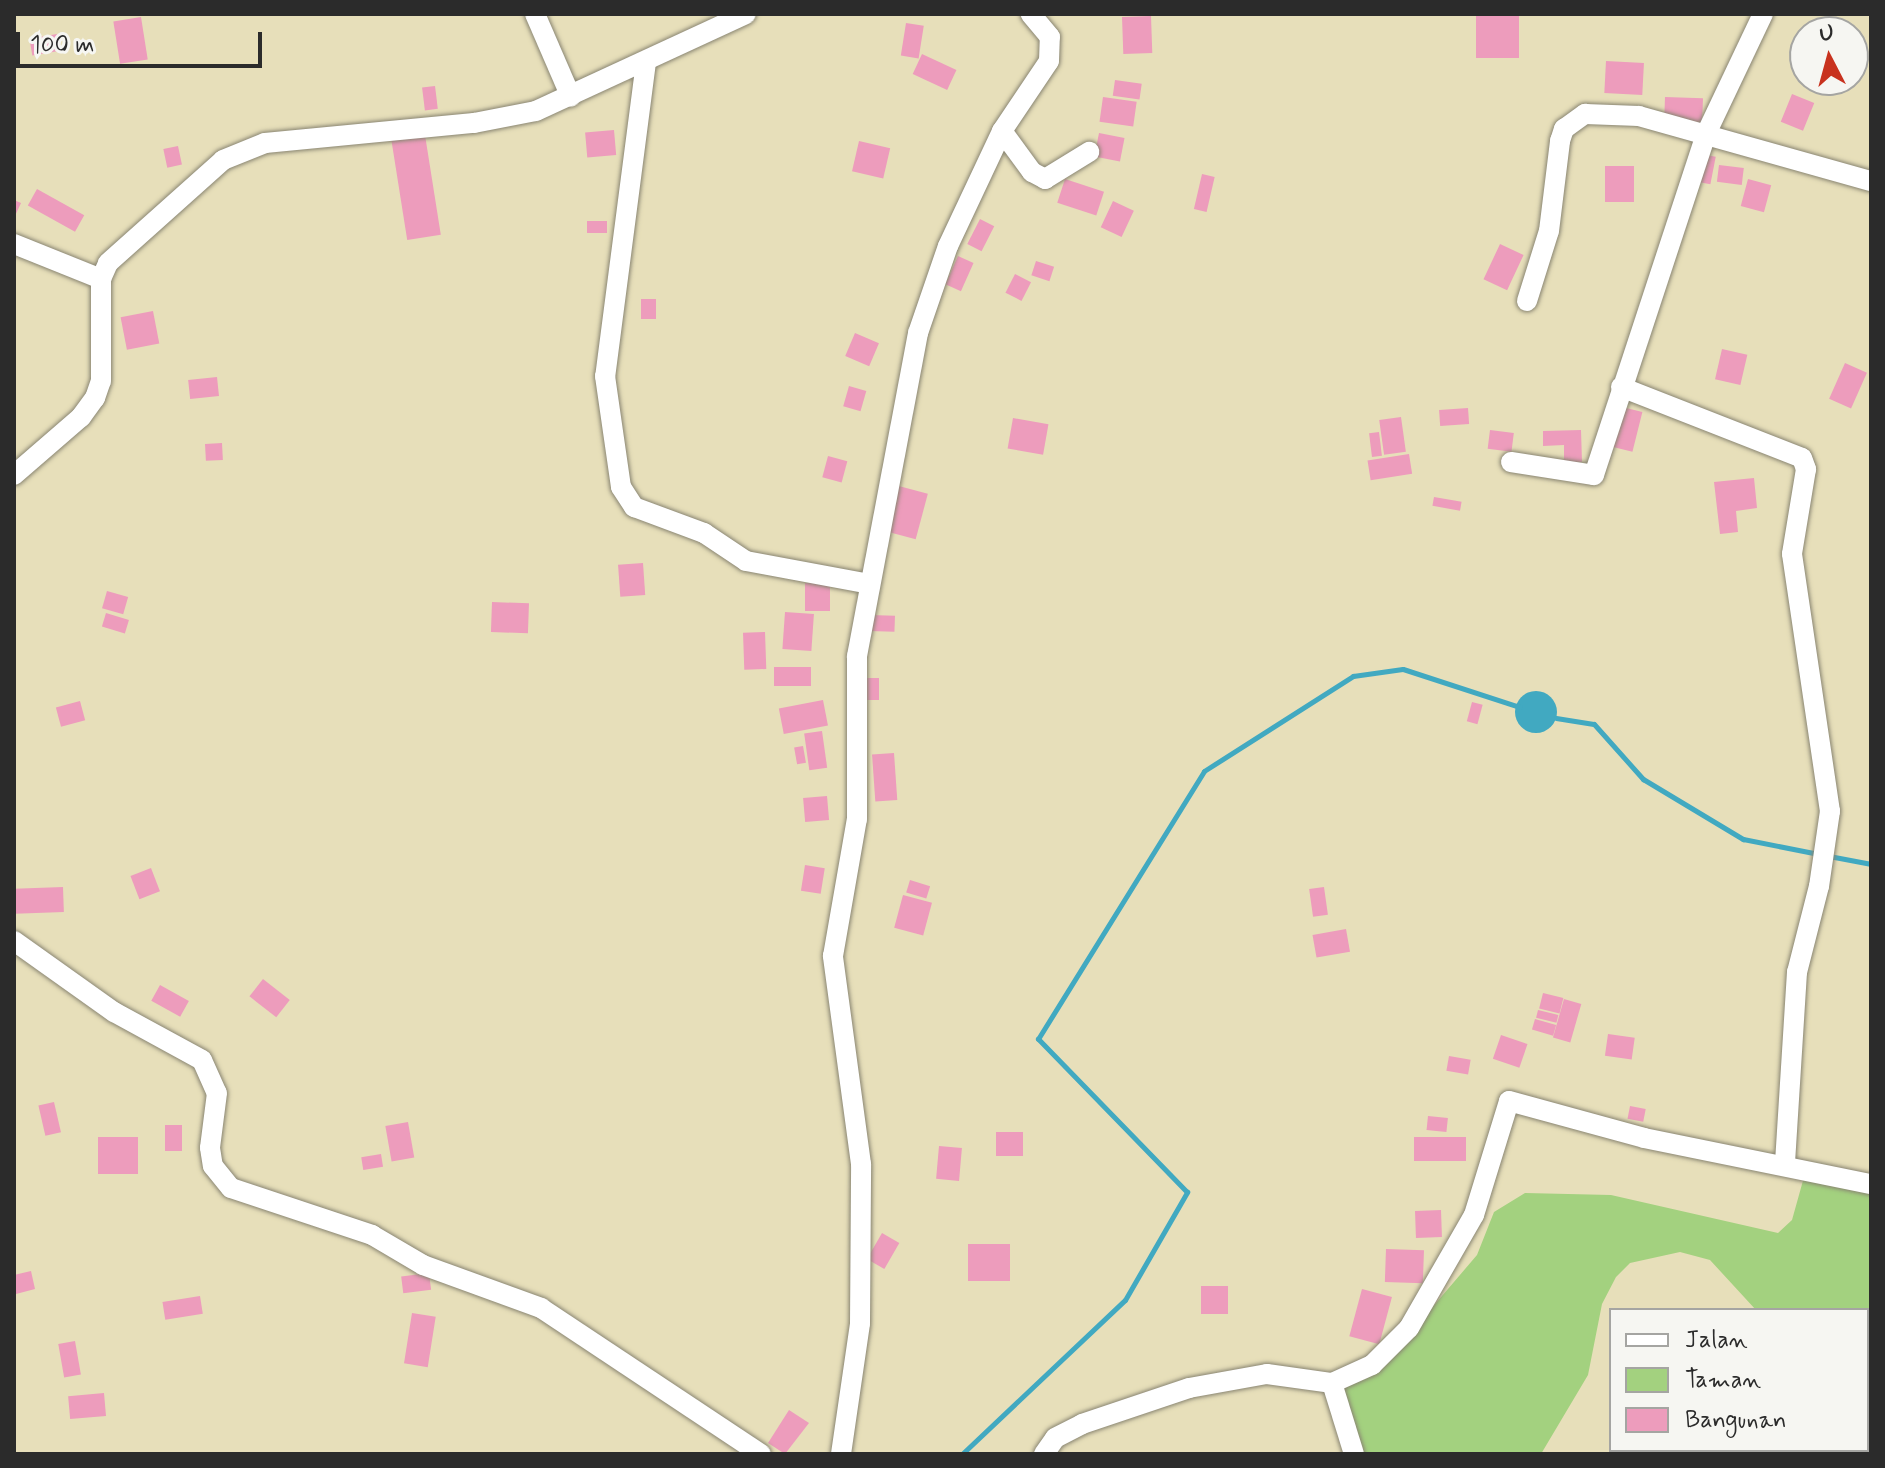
<!DOCTYPE html>
<style>
body{margin:0}
#map{position:relative;width:1885px;height:1468px;overflow:hidden;background:#e7dfba;font-family:Mynerve,sans-serif}
div>[style]{position:absolute}
[style*='--x']{left:calc(var(--x)*1px);top:calc(var(--y)*1px);width:calc(var(--w)*1px);rotate:calc(var(--a)*1deg)}
.green>*{inset:0;background:#a3d17f}
.water>*{inset:0;background:#41a9c1}
.round{border-radius:50%}
.stream>*{height:5px;margin:-2.5px;padding:0 2.5px;transform-origin:2.5px;border-radius:2.5px;background:#41a9c1}
.building>*{inset:0;background:#ed9cbc;transform-origin:0 0}
.roads{filter:drop-shadow(0 0 2px #898572) drop-shadow(0 0 2px #898572)}
.minor>*{height:20px;margin:-10px;padding:0 10px;transform-origin:10px;border-radius:10px;background:#fff}
span{translate:-50% -50%;white-space:nowrap;text-align:center;line-height:1.15;-webkit-text-stroke:6px #f6f6f2;paint-order:stroke}
.frame{position:absolute;inset:0;border:16px solid #2b2b2b;pointer-events:none}
.legend{position:absolute;left:1609px;top:1308px;width:260px;height:144px;box-sizing:border-box;background:#f6f6f2;border:2px solid #a5a5a2;margin:0;padding:10px 14px;list-style:none;font-size:24px;color:#2b2b2b}
.legend li{display:flex;align-items:center;gap:16px;height:40px}
.legend b{width:40px;border:2px solid #a5a5a2}
.north{position:absolute;left:1789px;top:16px;width:80px;height:80px;box-sizing:border-box;background:#f6f6f2;border:2px solid #a5a5a2;border-radius:50%;rotate:354deg;font-size:22px;font-weight:700;line-height:32px;text-align:center;color:#2b2b2b}
.north::after{content:'';display:block;margin:auto;width:28px;height:36px;background:#c8321e;clip-path:polygon(50% 0,100% 100%,50% 72%,0 100%)}
.scale{position:absolute;left:16px;top:32px;width:246px;height:36px;box-sizing:border-box;border:4px solid #2b2b2b;border-top:0;padding-left:10px;font-size:24px;line-height:28px;white-space:nowrap;color:#2b2b2b;-webkit-text-stroke:6px #f6f6f2;paint-order:stroke}
</style>
<div id="map">
<div class="green">
<div style="clip-path:polygon(1804px 1177px,1871px 1194px,1871px 1454px,1867px 1310px,1756px 1310px,1710px 1260px,1680px 1252px,1630px 1263px,1616px 1277px,1602px 1304px,1588px 1375px,1541px 1454px,1358px 1454px,1343px 1389px,1401px 1344px,1477px 1255px,1494px 1212px,1525px 1193px,1611px 1195px,1778px 1233px,1792px 1220px)"></div>
</div>
<div class="water">
<div class="round" style="left:1515px;top:691px;width:42px;height:42px"></div>
</div>
<div class="stream">
<div style="--x:1556;--y:718;--w:38;--a:9"></div>
<div style="--x:1594;--y:724;--w:74;--a:48.3"></div>
<div style="--x:1643;--y:779;--w:117;--a:31"></div>
<div style="--x:1743;--y:839;--w:77;--a:11.2"></div>
<div style="--x:1829;--y:856;--w:43;--a:10.8"></div>
<div style="--x:962;--y:1454;--w:224;--a:-43.4"></div>
<div style="--x:1125;--y:1300;--w:125;--a:-60.1"></div>
<div style="--x:1187;--y:1192;--w:214;--a:-134.2"></div>
<div style="--x:1038;--y:1039;--w:315;--a:-58.2"></div>
<div style="--x:1204;--y:771;--w:177;--a:-32.5"></div>
<div style="--x:1353;--y:676;--w:50;--a:-8"></div>
<div style="--x:1403;--y:669;--w:123;--a:18"></div>
</div>
<div class="building">
<div style="left:1476px;top:14px;width:43px;height:44px"></div>
<div style="left:1151px;top:16px;width:37px;height:29px;rotate:88deg"></div>
<div style="left:141px;top:17px;width:43px;height:28px;rotate:81deg"></div>
<div style="left:906px;top:23px;width:18px;height:33px;rotate:9deg"></div>
<div style="left:57px;top:34px;width:17px;height:28px;rotate:80deg"></div>
<div style="left:922px;top:54px;width:38px;height:22px;rotate:25deg"></div>
<div style="left:1606px;top:61px;width:38px;height:32px;rotate:3deg"></div>
<div style="left:1115px;top:80px;width:27px;height:16px;rotate:8deg"></div>
<div style="left:435px;top:86px;width:23px;height:13px;rotate:83deg"></div>
<div style="left:1792px;top:94px;width:24px;height:30px;rotate:22deg"></div>
<div style="left:1103px;top:97px;width:34px;height:25px;rotate:8deg"></div>
<div style="left:1665px;top:97px;width:38px;height:25px;rotate:2deg"></div>
<div style="left:614px;top:130px;width:25px;height:29px;rotate:85deg"></div>
<div style="left:1099px;top:133px;width:26px;height:24px;rotate:11deg"></div>
<div style="left:425px;top:135px;width:101px;height:34px;rotate:81deg"></div>
<div style="left:859px;top:141px;width:32px;height:31px;rotate:13deg"></div>
<div style="left:178px;top:146px;width:19px;height:15px;rotate:78deg"></div>
<div style="left:1701px;top:154px;width:15px;height:28px;rotate:11deg"></div>
<div style="left:1719px;top:165px;width:25px;height:17px;rotate:7deg"></div>
<div style="left:1605px;top:166px;width:29px;height:36px"></div>
<div style="left:1202px;top:174px;width:13px;height:36px;rotate:13deg"></div>
<div style="left:1065px;top:179px;width:41px;height:25px;rotate:18deg"></div>
<div style="left:1748px;top:179px;width:24px;height:28px;rotate:15deg"></div>
<div style="left:37px;top:189px;width:54px;height:19px;rotate:29deg"></div>
<div style="clip-path:polygon(14px 200px,21px 203px,14px 218px)"></div>
<div style="left:1113px;top:201px;width:23px;height:29px;rotate:25deg"></div>
<div style="left:980px;top:219px;width:16px;height:28px;rotate:27deg"></div>
<div style="left:587px;top:221px;width:20px;height:12px"></div>
<div style="left:1500px;top:244px;width:26px;height:39px;rotate:25deg"></div>
<div style="left:958px;top:256px;width:17px;height:31px;rotate:24deg"></div>
<div style="left:1036px;top:261px;width:19px;height:15px;rotate:18deg"></div>
<div style="left:1015px;top:274px;width:18px;height:21px;rotate:27deg"></div>
<div style="left:641px;top:299px;width:15px;height:20px"></div>
<div style="left:153px;top:311px;width:33px;height:33px;rotate:79deg"></div>
<div style="left:855px;top:333px;width:26px;height:25px;rotate:23deg"></div>
<div style="left:1722px;top:349px;width:26px;height:31px;rotate:13deg"></div>
<div style="left:1845px;top:363px;width:24px;height:39px;rotate:24deg"></div>
<div style="left:217px;top:377px;width:19px;height:29px;rotate:84deg"></div>
<div style="left:849px;top:386px;width:18px;height:21px;rotate:16deg"></div>
<div style="left:1622px;top:407px;width:21px;height:41px;rotate:14deg"></div>
<div style="left:1468px;top:408px;width:16px;height:29px;rotate:86deg"></div>
<div style="left:1401px;top:417px;width:35px;height:22px;rotate:82deg"></div>
<div style="left:1013px;top:418px;width:36px;height:31px;rotate:10deg"></div>
<div style="left:1490px;top:430px;width:24px;height:19px;rotate:7deg"></div>
<div style="clip-path:polygon(1581px 430px,1582px 462px,1564px 462px,1564px 445px,1543px 446px,1543px 431px)"></div>
<div style="left:1379px;top:432px;width:24px;height:10px;rotate:83deg"></div>
<div style="left:222px;top:443px;width:17px;height:17px;rotate:87deg"></div>
<div style="left:1409px;top:454px;width:20px;height:42px;rotate:81deg"></div>
<div style="left:828px;top:456px;width:20px;height:22px;rotate:15deg"></div>
<div style="clip-path:polygon(1754px 478px,1757px 508px,1736px 511px,1738px 532px,1720px 534px,1714px 482px)"></div>
<div style="left:895px;top:485px;width:34px;height:47px;rotate:15deg"></div>
<div style="left:1434px;top:497px;width:28px;height:9px;rotate:10deg"></div>
<div style="left:643px;top:563px;width:32px;height:25px;rotate:86deg"></div>
<div style="left:805px;top:583px;width:25px;height:28px"></div>
<div style="left:107px;top:591px;width:22px;height:18px;rotate:16deg"></div>
<div style="left:492px;top:602px;width:37px;height:30px;rotate:2deg"></div>
<div style="left:785px;top:612px;width:29px;height:37px;rotate:4deg"></div>
<div style="left:106px;top:613px;width:24px;height:14px;rotate:17deg"></div>
<div style="left:870px;top:615px;width:25px;height:16px;rotate:2deg"></div>
<div style="left:765px;top:632px;width:37px;height:22px;rotate:88deg"></div>
<div style="left:811px;top:667px;width:19px;height:37px;rotate:90deg"></div>
<div style="left:858px;top:678px;width:21px;height:22px"></div>
<div style="left:823px;top:700px;width:26px;height:45px;rotate:79deg"></div>
<div style="left:80px;top:701px;width:20px;height:25px;rotate:75deg"></div>
<div style="left:1472px;top:702px;width:11px;height:20px;rotate:15deg"></div>
<div style="left:822px;top:731px;width:37px;height:18px;rotate:82deg"></div>
<div style="left:803px;top:746px;width:17px;height:9px;rotate:80deg"></div>
<div style="left:894px;top:753px;width:47px;height:22px;rotate:86deg"></div>
<div style="left:827px;top:796px;width:24px;height:24px;rotate:85deg"></div>
<div style="left:805px;top:865px;width:20px;height:26px;rotate:9deg"></div>
<div style="left:151px;top:868px;width:25px;height:22px;rotate:69deg"></div>
<div style="left:910px;top:880px;width:21px;height:13px;rotate:17deg"></div>
<div style="left:63px;top:887px;width:25px;height:49px;rotate:88deg"></div>
<div style="left:1324px;top:887px;width:28px;height:15px;rotate:82deg"></div>
<div style="left:903px;top:895px;width:30px;height:34px;rotate:15deg"></div>
<div style="left:1346px;top:929px;width:23px;height:34px;rotate:80deg"></div>
<div style="left:263px;top:979px;width:34px;height:22px;rotate:38deg"></div>
<div style="left:160px;top:985px;width:33px;height:18px;rotate:29deg"></div>
<div style="left:1543px;top:993px;width:21px;height:16px;rotate:14deg"></div>
<div style="left:1564px;top:999px;width:18px;height:40px;rotate:16deg"></div>
<div style="left:1538px;top:1010px;width:21px;height:8px;rotate:14deg"></div>
<div style="left:1535px;top:1019px;width:22px;height:11px;rotate:16deg"></div>
<div style="left:1608px;top:1034px;width:27px;height:22px;rotate:8deg"></div>
<div style="left:1501px;top:1035px;width:28px;height:25px;rotate:19deg"></div>
<div style="left:1449px;top:1056px;width:22px;height:15px;rotate:10deg"></div>
<div style="left:54px;top:1102px;width:31px;height:16px;rotate:77deg"></div>
<div style="left:1630px;top:1106px;width:16px;height:13px;rotate:11deg"></div>
<div style="left:1428px;top:1116px;width:20px;height:14px;rotate:6deg"></div>
<div style="left:408px;top:1122px;width:36px;height:23px;rotate:80deg"></div>
<div style="left:165px;top:1125px;width:17px;height:26px"></div>
<div style="left:1023px;top:1132px;width:24px;height:27px;rotate:90deg"></div>
<div style="left:98px;top:1137px;width:40px;height:37px"></div>
<div style="left:1466px;top:1137px;width:24px;height:52px;rotate:90deg"></div>
<div style="left:939px;top:1146px;width:23px;height:33px;rotate:5deg"></div>
<div style="left:381px;top:1154px;width:13px;height:20px;rotate:81deg"></div>
<div style="left:1441px;top:1210px;width:27px;height:26px;rotate:88deg"></div>
<div style="left:882px;top:1233px;width:20px;height:30px;rotate:30deg"></div>
<div style="left:968px;top:1244px;width:42px;height:37px"></div>
<div style="left:1386px;top:1249px;width:38px;height:33px;rotate:2deg"></div>
<div style="clip-path:polygon(31px 1271px,35px 1289px,16px 1294px,14px 1275px)"></div>
<div style="left:429px;top:1273px;width:17px;height:28px;rotate:83deg"></div>
<div style="left:1201px;top:1286px;width:27px;height:28px"></div>
<div style="left:1362px;top:1289px;width:31px;height:49px;rotate:15deg"></div>
<div style="left:200px;top:1296px;width:18px;height:38px;rotate:81deg"></div>
<div style="left:412px;top:1313px;width:24px;height:51px;rotate:9deg"></div>
<div style="left:75px;top:1341px;width:34px;height:17px;rotate:80deg"></div>
<div style="left:104px;top:1393px;width:23px;height:36px;rotate:85deg"></div>
<div style="clip-path:polygon(789px 1410px,809px 1423px,785px 1454px,768px 1443px)"></div>
</div>
<div class="roads">
<div class="minor">
<div style="--x:535;--y:14;--w:90;--a:66.6"></div>
<div style="--x:646;--y:62;--w:317;--a:97.4"></div>
<div style="--x:605;--y:376;--w:112;--a:81.8"></div>
<div style="--x:621;--y:487;--w:24;--a:57"></div>
<div style="--x:634;--y:507;--w:75;--a:20.4"></div>
<div style="--x:704;--y:533;--w:50;--a:33.7"></div>
<div style="--x:746;--y:561;--w:126;--a:10.5"></div>
<div style="--x:1002;--y:131;--w:51;--a:53.8"></div>
<div style="--x:1032;--y:172;--w:15;--a:28"></div>
<div style="--x:1045;--y:179;--w:52;--a:-31.5"></div>
<div style="--x:14;--y:244;--w:94;--a:21.9"></div>
<div style="--x:1527;--y:301;--w:73;--a:-72.6"></div>
<div style="--x:1549;--y:231;--w:91;--a:-83"></div>
<div style="--x:1560;--y:141;--w:13;--a:-72"></div>
<div style="--x:1564;--y:129;--w:26;--a:-36"></div>
<div style="--x:1585;--y:114;--w:54;--a:2.1"></div>
<div style="--x:1639;--y:116;--w:241;--a:15.7"></div>
<div style="--x:1621;--y:387;--w:194;--a:21.4"></div>
<div style="--x:1802;--y:458;--w:12;--a:70"></div>
<div style="--x:1806;--y:469;--w:86;--a:99.4"></div>
<div style="--x:1792;--y:554;--w:260;--a:81.6"></div>
<div style="--x:1830;--y:811;--w:76;--a:98.3"></div>
<div style="--x:1819;--y:886;--w:89;--a:104.3"></div>
<div style="--x:1797;--y:972;--w:191;--a:93.6"></div>
<div style="--x:1511;--y:462;--w:84;--a:8.9"></div>
<div style="--x:1594;--y:475;--w:359;--a:-71.8"></div>
<div style="--x:1706;--y:134;--w:133;--a:-64.6"></div>
<div style="--x:14;--y:475;--w:89;--a:-40.9"></div>
<div style="--x:81;--y:417;--w:24;--a:-54"></div>
<div style="--x:95;--y:398;--w:18;--a:-71"></div>
<div style="--x:101;--y:381;--w:102;--a:-90"></div>
<div style="--x:101;--y:279;--w:17;--a:-66"></div>
<div style="--x:108;--y:263;--w:154;--a:-41.8"></div>
<div style="--x:223;--y:160;--w:45;--a:-22"></div>
<div style="--x:265;--y:143;--w:210;--a:-5.5"></div>
<div style="--x:474;--y:123;--w:63;--a:-11"></div>
<div style="--x:536;--y:111;--w:231;--a:-24.8"></div>
<div style="--x:14;--y:941;--w:123;--a:35.4"></div>
<div style="--x:114;--y:1012;--w:100;--a:28.6"></div>
<div style="--x:202;--y:1060;--w:36;--a:66"></div>
<div style="--x:217;--y:1093;--w:55;--a:97.3"></div>
<div style="--x:210;--y:1148;--w:18;--a:81"></div>
<div style="--x:213;--y:1166;--w:28;--a:51"></div>
<div style="--x:231;--y:1188;--w:149;--a:18.4"></div>
<div style="--x:372;--y:1235;--w:59;--a:30.5"></div>
<div style="--x:423;--y:1265;--w:126;--a:20"></div>
<div style="--x:541;--y:1308;--w:264;--a:33.6"></div>
<div style="--x:1332;--y:1383;--w:74;--a:72.8"></div>
<div style="--x:841;--y:1454;--w:132;--a:-81.7"></div>
<div style="--x:860;--y:1323;--w:159;--a:-89.6"></div>
<div style="--x:861;--y:1164;--w:210;--a:-97.7"></div>
<div style="--x:833;--y:956;--w:139;--a:-80.1"></div>
<div style="--x:857;--y:819;--w:163;--a:-90"></div>
<div style="--x:857;--y:656;--w:329;--a:-79.3"></div>
<div style="--x:918;--y:333;--w:92;--a:-71"></div>
<div style="--x:948;--y:246;--w:127;--a:-64.8"></div>
<div style="--x:1002;--y:131;--w:84;--a:-56.1"></div>
<div style="--x:1049;--y:61;--w:24;--a:-88"></div>
<div style="--x:1050;--y:37;--w:30;--a:-130"></div>
<div style="--x:1044;--y:1454;--w:19;--a:-55"></div>
<div style="--x:1055;--y:1438;--w:30;--a:-27"></div>
<div style="--x:1082;--y:1424;--w:113;--a:-18.6"></div>
<div style="--x:1189;--y:1388;--w:79;--a:-10.2"></div>
<div style="--x:1267;--y:1374;--w:66;--a:7.9"></div>
<div style="--x:1332;--y:1383;--w:44;--a:-24.2"></div>
<div style="--x:1372;--y:1365;--w:52;--a:-45"></div>
<div style="--x:1409;--y:1328;--w:130;--a:-60.1"></div>
<div style="--x:1474;--y:1215;--w:119;--a:-72.9"></div>
<div style="--x:1509;--y:1101;--w:140;--a:15.3"></div>
<div style="--x:1644;--y:1138;--w:232;--a:11.5"></div>
</div>
</div>
<div class="frame"></div>
<ul class="legend">
<li><b style="height:10px;background:#fff"></b>Jalan</li>
<li><b style="height:22px;background:#a3d17f"></b>Taman</li>
<li><b style="height:22px;background:#ed9cbc"></b>Bangunan</li>
</ul>
<div class="north">U</div>
<div class="scale">100 m</div>
</div>
